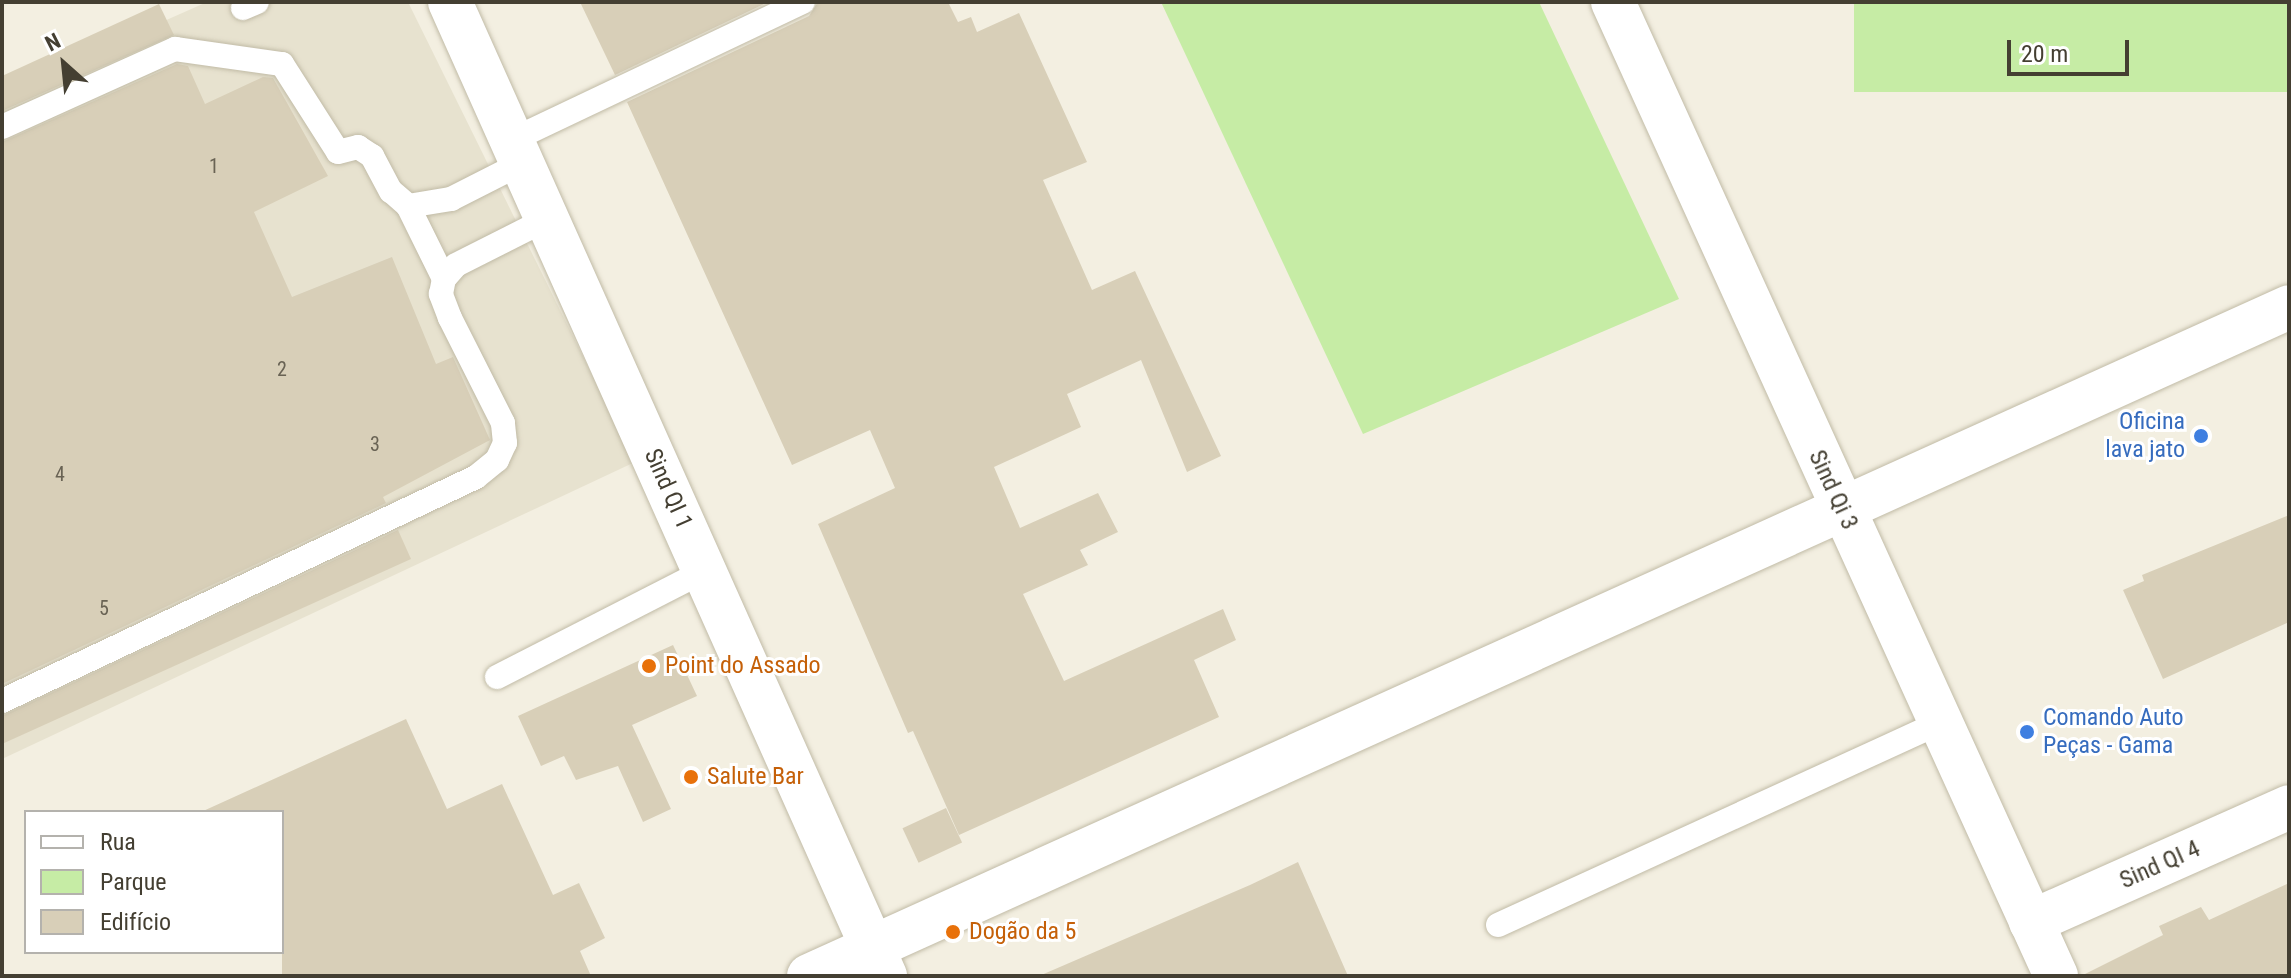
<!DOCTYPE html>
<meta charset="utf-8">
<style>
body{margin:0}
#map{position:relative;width:2291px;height:978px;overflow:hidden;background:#f3efe1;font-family:"Roboto Condensed",sans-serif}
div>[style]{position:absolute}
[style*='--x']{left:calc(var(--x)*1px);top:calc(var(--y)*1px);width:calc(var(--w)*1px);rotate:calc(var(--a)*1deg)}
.residential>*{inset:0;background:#e7e2cf}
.green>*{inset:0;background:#c6eca5;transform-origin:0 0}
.building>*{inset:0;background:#d8cfb8;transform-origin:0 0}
.roads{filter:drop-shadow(0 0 2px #c1bba6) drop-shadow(0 0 2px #c1bba6)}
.lane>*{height:24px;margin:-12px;padding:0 12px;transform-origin:12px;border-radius:12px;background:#fff}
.street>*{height:44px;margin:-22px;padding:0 22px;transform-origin:22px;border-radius:22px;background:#fff}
.dots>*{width:22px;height:22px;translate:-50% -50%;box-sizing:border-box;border:4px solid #fff;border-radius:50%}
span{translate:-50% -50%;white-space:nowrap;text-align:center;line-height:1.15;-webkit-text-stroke:6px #fff;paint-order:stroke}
.number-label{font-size:20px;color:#696354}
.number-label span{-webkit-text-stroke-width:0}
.shop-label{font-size:24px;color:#366cbe}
.right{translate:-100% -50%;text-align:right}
.left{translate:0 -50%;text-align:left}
.street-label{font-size:24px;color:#443f32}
.food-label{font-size:24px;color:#c56008}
.frame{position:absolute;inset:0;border:4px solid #443f32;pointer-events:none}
.legend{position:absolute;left:24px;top:810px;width:260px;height:144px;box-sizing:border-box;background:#fff;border:2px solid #b4b2ad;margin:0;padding:10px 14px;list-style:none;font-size:24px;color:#443f32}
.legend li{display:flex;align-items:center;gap:16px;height:40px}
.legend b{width:40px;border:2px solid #b4b2ad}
.north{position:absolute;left:24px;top:24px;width:80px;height:80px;-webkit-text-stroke:6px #fff;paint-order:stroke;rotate:333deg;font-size:22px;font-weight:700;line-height:32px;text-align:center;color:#443f32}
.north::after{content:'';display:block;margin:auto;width:28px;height:36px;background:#443f32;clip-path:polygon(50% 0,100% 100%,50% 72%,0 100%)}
.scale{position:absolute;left:2007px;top:40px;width:122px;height:36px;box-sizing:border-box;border:4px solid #443f32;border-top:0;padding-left:10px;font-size:24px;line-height:28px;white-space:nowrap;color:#443f32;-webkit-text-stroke:6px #fff;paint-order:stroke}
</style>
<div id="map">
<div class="residential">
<div style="clip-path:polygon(207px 2px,408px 2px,635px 462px,2px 759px,2px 93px)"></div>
</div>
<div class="green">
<div style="clip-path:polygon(1161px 2px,1539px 2px,1679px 299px,1363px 434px)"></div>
<div style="left:1854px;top:2px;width:435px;height:90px"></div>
</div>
<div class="building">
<div style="clip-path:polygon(580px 2px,768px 2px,615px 75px)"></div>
<div style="clip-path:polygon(818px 2px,948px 2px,958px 22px,971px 17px,977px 32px,1019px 13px,1087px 162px,1043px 180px,1092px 290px,1135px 271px,1221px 456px,1187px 472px,1141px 360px,1067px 394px,1081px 427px,994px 467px,1020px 528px,1098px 493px,1118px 532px,1080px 550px,1088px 565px,1023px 594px,1064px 681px,1223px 609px,1236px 640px,1194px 660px,1219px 717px,959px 835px,913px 731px,908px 733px,818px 524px,895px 488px,870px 430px,792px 465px,627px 102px,809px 16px)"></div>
<div style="clip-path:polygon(159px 4px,174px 35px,2px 111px,2px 76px)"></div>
<div style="clip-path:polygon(177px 64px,188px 66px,205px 104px,263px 77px,273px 78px,328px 176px,254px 212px,292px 297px,392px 257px,436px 364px,453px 357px,490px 440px,383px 497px,386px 503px,2px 684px,2px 142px)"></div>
<div style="clip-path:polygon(2289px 515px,2289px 622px,2163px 679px,2123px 590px,2144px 581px,2142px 575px)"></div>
<div style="clip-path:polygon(398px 530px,411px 559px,2px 744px,2px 716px)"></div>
<div style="clip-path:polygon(673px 645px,697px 696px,632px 725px,671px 809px,643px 822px,618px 766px,576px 780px,564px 756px,541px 766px,518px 716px)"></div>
<div style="clip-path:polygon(406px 719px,447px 809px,502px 784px,553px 895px,579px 883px,605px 938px,580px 951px,591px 976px,282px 976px,282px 812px,201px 812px)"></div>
<div style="left:946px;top:808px;width:38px;height:48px;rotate:65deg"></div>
<div style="clip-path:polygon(1298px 862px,1348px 976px,1039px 976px,1250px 885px)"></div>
<div style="clip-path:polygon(2289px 883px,2289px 976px,2081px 976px,2163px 935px,2159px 926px,2201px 907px,2209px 920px)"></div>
</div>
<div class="roads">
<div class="lane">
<div style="--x:243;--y:8;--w:15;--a:-23"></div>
<div style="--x:2;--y:127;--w:190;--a:-24.3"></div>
<div style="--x:175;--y:49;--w:108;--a:8"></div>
<div style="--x:282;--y:64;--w:104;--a:57.5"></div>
<div style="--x:338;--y:152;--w:21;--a:-14"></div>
<div style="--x:358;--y:147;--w:17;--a:33"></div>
<div style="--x:372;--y:156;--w:40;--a:62"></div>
<div style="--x:391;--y:191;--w:23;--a:41"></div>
<div style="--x:408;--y:206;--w:44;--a:-9.2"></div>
<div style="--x:451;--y:199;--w:80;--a:-26.9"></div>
<div style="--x:512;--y:140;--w:322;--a:-25.4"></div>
<div style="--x:408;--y:206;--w:81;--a:63.7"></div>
<div style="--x:497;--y:677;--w:233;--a:-27.1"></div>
<div style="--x:2;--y:701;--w:524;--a:-25.29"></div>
<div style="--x:476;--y:477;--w:27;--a:-39"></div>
<div style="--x:497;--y:460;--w:19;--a:-65"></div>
<div style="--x:505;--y:443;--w:20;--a:-96"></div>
<div style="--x:503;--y:423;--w:118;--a:-116.8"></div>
<div style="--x:450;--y:318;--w:26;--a:-111"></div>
<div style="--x:441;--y:294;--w:15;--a:-79"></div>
<div style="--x:444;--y:279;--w:18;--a:-49"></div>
<div style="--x:456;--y:265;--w:102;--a:-26.8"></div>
<div style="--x:1498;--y:925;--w:490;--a:-24.6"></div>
</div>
<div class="street">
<div style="--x:450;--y:2;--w:1067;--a:65.93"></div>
<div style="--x:1613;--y:2;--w:1070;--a:65.54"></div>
<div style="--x:2031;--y:922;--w:282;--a:-24"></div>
<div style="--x:809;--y:976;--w:1624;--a:-24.32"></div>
</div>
</div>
<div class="dots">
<div style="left:2201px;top:436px;background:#3f7fe0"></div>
<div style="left:649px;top:666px;background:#e8710a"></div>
<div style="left:2027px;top:732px;background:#3f7fe0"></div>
<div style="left:691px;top:777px;background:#e8710a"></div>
<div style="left:953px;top:932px;background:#e8710a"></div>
</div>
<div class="number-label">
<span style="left:214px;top:166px">1</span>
<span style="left:282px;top:369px">2</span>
<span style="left:375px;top:444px">3</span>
<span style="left:60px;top:474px">4</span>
<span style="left:104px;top:608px">5</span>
</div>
<div class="shop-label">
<span class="right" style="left:2185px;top:436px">Oficina<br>lava jato</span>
<span class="left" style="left:2043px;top:732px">Comando Auto<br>Peças - Gama</span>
</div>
<div class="street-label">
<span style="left:668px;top:489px;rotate:66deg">Sind QI 1</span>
<span style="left:1833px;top:490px;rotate:65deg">Sind Qi 3</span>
<span style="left:2160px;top:865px;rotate:-24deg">Sind QI 4</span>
</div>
<div class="food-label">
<span class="left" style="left:665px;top:666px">Point do Assado</span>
<span class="left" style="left:707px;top:777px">Salute Bar</span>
<span class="left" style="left:969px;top:932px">Dogão da 5</span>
</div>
<div class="frame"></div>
<ul class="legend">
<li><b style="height:10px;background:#fff"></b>Rua</li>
<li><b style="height:22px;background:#c6eca5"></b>Parque</li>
<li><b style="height:22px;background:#d8cfb8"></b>Edifício</li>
</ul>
<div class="north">N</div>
<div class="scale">20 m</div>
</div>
